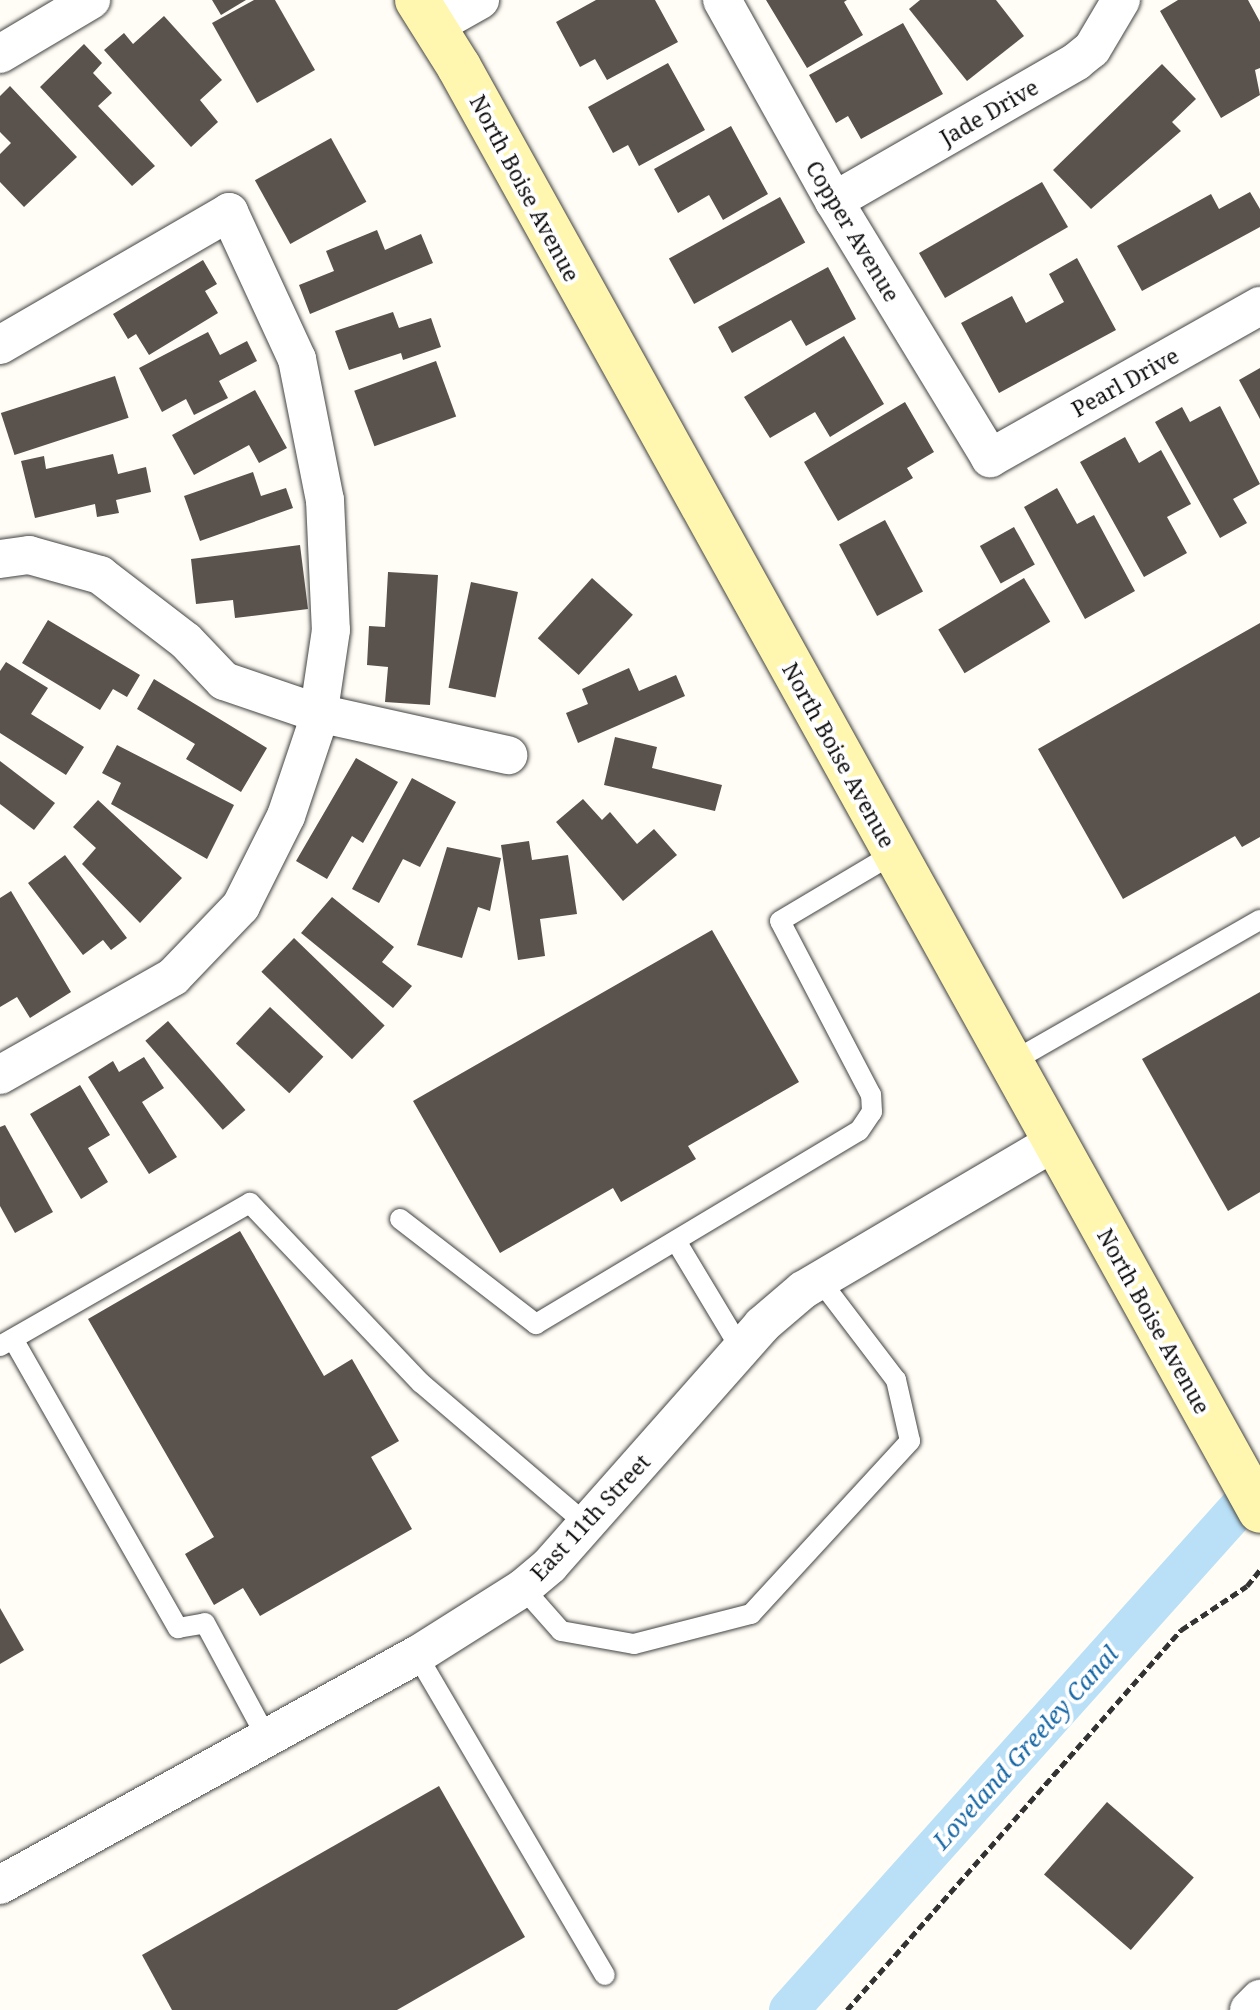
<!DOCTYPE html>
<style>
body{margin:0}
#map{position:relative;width:1260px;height:2010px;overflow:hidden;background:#fffdf5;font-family:"Noto Serif",serif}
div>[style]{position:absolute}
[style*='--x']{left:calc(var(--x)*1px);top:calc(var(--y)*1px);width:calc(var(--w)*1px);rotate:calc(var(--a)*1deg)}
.canal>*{height:40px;margin:-20px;padding:0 20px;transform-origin:20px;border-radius:20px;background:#b9e0f7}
.building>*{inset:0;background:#5a524d;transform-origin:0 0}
.path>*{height:5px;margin-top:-2.5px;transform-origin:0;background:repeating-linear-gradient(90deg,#333 0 8px,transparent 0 12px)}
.roads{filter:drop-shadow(0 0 2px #444) drop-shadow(0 0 2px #444)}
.lane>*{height:20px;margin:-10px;padding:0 10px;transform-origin:10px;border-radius:10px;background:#fff}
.street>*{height:38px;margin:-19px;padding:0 19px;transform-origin:19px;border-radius:19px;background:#fff}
.secondary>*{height:44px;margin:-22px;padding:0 22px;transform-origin:22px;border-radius:22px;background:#fff6b0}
span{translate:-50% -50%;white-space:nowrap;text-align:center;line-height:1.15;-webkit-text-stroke:8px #fff;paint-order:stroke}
.street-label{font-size:22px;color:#111}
.water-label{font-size:24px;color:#1768a6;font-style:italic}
</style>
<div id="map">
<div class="canal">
<div style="--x:789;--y:2010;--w:706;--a:-48.16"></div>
</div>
<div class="building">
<div style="clip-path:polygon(212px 0,246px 0,221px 15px)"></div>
<div style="clip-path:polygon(254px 0,275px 0,315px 70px,257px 103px,212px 23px)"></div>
<div style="clip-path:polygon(596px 0,655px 0,678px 42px,607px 80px,595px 59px,580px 67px,556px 22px)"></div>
<div style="clip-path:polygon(766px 0,847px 0,844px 2px,863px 35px,807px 68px)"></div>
<div style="clip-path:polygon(920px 0,996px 0,1024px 36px,967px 81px,909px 9px)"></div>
<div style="clip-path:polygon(1178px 0,1248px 0,1260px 22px,1260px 68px,1255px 70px,1260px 95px,1221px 118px,1160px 11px)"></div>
<div style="clip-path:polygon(164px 16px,222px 80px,200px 100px,218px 122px,191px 147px,104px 50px,124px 33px,133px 44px)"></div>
<div style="clip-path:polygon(903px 23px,943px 94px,861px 139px,848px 116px,836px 123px,809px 75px)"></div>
<div style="clip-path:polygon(84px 44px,102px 63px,93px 73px,112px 93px,98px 106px,155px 166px,132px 186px,40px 87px)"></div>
<div style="clip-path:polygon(668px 63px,705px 130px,639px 166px,628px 145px,613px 153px,588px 107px)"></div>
<div style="clip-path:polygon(1162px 64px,1196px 99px,1172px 122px,1181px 131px,1091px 209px,1053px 170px)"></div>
<div style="clip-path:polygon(10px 86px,77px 157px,24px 207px,0 182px,0 154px,11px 143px,0 132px,0 96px)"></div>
<div style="clip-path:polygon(731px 126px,768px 194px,723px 220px,709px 195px,678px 213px,654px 169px)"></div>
<div style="left:331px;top:138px;width:73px;height:87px;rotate:61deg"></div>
<div style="left:1042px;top:182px;width:52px;height:142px;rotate:60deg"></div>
<div style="clip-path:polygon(1250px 192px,1260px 209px,1260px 227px,1142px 291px,1117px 246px,1211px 194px,1219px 209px)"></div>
<div style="left:780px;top:197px;width:52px;height:127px;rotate:61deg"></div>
<div style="clip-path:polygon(377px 230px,385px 250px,421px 234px,433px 263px,310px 314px,299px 285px,334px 271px,326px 251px)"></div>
<div style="clip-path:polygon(1077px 258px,1116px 330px,999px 393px,961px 323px,1012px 296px,1026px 323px,1064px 302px,1049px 274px)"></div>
<div style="clip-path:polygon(203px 260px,217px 284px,205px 291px,218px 313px,149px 355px,136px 334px,128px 339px,113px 314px)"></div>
<div style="clip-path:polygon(828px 267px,856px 319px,806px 346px,791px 320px,732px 353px,718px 327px)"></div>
<div style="clip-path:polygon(393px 312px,399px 328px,431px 318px,441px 347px,403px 360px,401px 353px,349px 370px,335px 331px)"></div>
<div style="clip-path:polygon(208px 332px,220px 355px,247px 341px,257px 361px,219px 381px,228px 398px,194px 415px,186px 399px,162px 412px,139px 368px)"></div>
<div style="clip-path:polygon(844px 336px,884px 404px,830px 437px,815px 412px,770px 438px,744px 397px)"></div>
<div style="left:436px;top:361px;width:59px;height:87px;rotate:70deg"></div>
<div style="clip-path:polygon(1260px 368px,1260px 419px,1239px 380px)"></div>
<div style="left:115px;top:376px;width:44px;height:120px;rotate:72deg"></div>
<div style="clip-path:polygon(255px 390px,287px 448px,259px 463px,249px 445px,194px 475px,172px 435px)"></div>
<div style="clip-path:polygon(905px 402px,934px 452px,907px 468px,913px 478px,838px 521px,804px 462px)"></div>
<div style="clip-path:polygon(1220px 406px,1260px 484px,1233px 499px,1247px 523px,1220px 538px,1155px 422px,1182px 407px,1190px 422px)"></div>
<div style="clip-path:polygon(1125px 437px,1139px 463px,1161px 450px,1191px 504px,1167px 517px,1187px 553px,1144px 577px,1080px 462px)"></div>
<div style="clip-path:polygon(113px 454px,118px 474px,146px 467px,151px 492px,116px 500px,119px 513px,97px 517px,95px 504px,35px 518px,21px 461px,44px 456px,46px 469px)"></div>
<div style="clip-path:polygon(253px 472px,261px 496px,286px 488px,293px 508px,200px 541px,184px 496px)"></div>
<div style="clip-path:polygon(1057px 488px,1077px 524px,1094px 515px,1135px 591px,1085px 619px,1024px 507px)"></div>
<div style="left:885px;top:520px;width:81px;height:52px;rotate:62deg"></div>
<div style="left:1014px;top:527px;width:43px;height:39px;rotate:61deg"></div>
<div style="clip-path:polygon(300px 545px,308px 609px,235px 618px,233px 600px,196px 604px,191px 559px)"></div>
<div style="clip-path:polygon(388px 572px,438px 575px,430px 705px,385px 702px,388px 667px,367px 665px,369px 626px,385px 627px)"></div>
<div style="left:592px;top:578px;width:55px;height:81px;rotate:42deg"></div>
<div style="left:1024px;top:578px;width:51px;height:100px;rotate:59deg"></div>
<div style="left:471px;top:582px;width:48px;height:108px;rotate:12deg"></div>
<div style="clip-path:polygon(48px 620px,140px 675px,127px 697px,113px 689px,100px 710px,22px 663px)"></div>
<div style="clip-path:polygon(1260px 623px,1260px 837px,1242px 847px,1235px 836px,1123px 899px,1038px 749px)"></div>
<div style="clip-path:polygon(6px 662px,48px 688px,31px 714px,84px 747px,66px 775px,0 733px,0 671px)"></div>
<div style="clip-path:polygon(629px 668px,639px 691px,676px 675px,685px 696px,578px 743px,566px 713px,588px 704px,582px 689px)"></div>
<div style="clip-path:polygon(154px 679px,267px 748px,241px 792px,186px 759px,195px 744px,137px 709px)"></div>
<div style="clip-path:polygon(615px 737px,657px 747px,652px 768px,722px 785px,715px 811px,604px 785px)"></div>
<div style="clip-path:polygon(117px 745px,234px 805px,207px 859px,111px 804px,121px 783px,102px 773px)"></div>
<div style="clip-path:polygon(356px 758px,398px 782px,363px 843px,352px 836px,327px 879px,296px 861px)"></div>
<div style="clip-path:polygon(0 761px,55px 803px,34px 830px,0 804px)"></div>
<div style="clip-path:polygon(412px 778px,456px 802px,420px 867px,403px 859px,379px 903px,352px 889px)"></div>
<div style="clip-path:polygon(583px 799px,602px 820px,610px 812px,637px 844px,654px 829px,677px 855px,623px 901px,556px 822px)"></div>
<div style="clip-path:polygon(98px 800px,182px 878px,140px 923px,82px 864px,96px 848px,73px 827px)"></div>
<div style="clip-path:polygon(529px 841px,532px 860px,568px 855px,577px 914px,540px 919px,545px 956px,518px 960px,501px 845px)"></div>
<div style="clip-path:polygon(447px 847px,501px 858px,490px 911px,478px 907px,462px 958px,417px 945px)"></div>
<div style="clip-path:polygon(65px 855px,127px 938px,111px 950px,103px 940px,83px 955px,28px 883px)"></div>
<div style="clip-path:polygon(11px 891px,71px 992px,30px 1018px,17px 997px,0 1007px,0 898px)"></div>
<div style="clip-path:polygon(332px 897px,394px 947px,382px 962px,412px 986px,393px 1008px,301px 933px)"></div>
<div style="clip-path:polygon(712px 930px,799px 1082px,688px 1146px,696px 1159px,621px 1202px,613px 1188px,500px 1253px,413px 1101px)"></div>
<div style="left:294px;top:938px;width:126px;height:47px;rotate:44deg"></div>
<div style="clip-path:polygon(1260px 992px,1260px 1192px,1228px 1211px,1142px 1059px)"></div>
<div style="left:270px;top:1007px;width:73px;height:50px;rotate:43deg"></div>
<div style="left:168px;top:1021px;width:118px;height:30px;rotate:49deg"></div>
<div style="clip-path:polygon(144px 1057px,164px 1088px,142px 1102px,177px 1157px,149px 1174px,88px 1077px,113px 1061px,119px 1072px)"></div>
<div style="clip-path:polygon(80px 1085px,110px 1135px,88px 1148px,108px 1182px,81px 1199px,30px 1114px)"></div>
<div style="clip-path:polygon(5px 1125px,53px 1212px,15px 1233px,0 1206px,0 1127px)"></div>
<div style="clip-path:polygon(240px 1231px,324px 1376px,352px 1359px,399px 1441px,371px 1457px,412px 1529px,260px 1616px,243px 1588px,214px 1605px,185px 1554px,214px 1537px,88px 1319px)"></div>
<div style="clip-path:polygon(0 1608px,24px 1650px,0 1664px)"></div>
<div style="clip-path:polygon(439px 1786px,525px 1937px,397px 2010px,172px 2010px,142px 1955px)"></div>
<div style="left:1107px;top:1802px;width:115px;height:96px;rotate:41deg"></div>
</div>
<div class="path">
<div style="--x:847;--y:2010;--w:506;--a:-48.69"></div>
<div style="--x:1181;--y:1630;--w:79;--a:-33.7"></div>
<div style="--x:1247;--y:1586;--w:21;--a:-51"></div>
</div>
<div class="roads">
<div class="lane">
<div style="--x:1010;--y:1063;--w:288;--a:-29.8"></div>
<div style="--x:400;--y:1219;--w:172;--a:37.7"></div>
<div style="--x:536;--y:1324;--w:376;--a:-30.9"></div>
<div style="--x:859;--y:1131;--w:23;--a:-56"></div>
<div style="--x:872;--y:1112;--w:17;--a:-93"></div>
<div style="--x:871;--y:1095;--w:196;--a:-117.6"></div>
<div style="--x:780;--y:921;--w:131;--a:-30.7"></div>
<div style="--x:676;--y:1241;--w:126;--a:59"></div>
<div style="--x:13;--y:1339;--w:333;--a:60.3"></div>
<div style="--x:178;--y:1628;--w:27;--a:-10"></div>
<div style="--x:205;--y:1623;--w:131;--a:61.7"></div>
<div style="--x:0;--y:1346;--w:288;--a:-29.8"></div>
<div style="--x:250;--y:1203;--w:248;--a:46.5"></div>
<div style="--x:421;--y:1383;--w:217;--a:40.5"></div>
<div style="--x:523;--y:1588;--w:57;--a:48.5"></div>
<div style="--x:561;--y:1631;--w:74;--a:10.1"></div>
<div style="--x:634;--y:1644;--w:121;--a:-14.4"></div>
<div style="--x:751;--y:1614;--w:235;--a:-47.4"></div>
<div style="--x:910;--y:1441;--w:63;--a:-102.9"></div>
<div style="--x:896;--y:1380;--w:127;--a:-127.3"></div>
<div style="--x:417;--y:1655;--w:371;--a:59.6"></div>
</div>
<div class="street">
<div style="--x:722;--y:0;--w:230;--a:60.9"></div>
<div style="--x:834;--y:201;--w:301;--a:58.7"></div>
<div style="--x:990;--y:458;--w:310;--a:-29.4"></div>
<div style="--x:434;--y:26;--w:53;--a:-29.5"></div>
<div style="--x:0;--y:54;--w:106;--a:-30.7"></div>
<div style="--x:834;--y:201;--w:280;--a:-29.9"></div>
<div style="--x:1077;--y:61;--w:19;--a:-39"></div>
<div style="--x:1092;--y:49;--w:57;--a:-59.4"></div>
<div style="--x:0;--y:345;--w:265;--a:-30.1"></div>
<div style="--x:229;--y:212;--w:162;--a:65.2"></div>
<div style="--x:297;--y:359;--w:144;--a:78.8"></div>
<div style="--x:325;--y:500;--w:130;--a:87.4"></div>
<div style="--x:331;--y:630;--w:95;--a:98.5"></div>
<div style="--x:317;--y:724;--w:97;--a:108.6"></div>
<div style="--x:286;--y:816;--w:101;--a:116.6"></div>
<div style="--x:241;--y:906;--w:98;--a:133.8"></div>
<div style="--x:173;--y:977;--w:199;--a:150.5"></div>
<div style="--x:0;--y:559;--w:29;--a:-8"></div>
<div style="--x:29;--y:555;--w:74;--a:15.7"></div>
<div style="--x:100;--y:575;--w:108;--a:37.5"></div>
<div style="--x:186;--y:641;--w:55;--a:46.5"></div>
<div style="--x:224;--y:681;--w:99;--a:18.8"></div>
<div style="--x:318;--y:713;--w:195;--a:12.5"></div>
<div style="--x:0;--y:1885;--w:476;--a:-28.9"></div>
<div style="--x:417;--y:1655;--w:125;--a:-32.3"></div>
<div style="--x:523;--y:1588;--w:35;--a:-40"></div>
<div style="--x:550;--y:1565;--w:320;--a:-48.5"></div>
<div style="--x:762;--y:1325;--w:54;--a:-40.5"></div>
<div style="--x:803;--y:1290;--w:291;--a:-30.5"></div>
<div style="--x:1249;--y:2010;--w:16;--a:-45"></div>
</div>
<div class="secondary">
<div style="--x:417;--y:0;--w:79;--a:57.9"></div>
<div style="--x:459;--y:67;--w:1651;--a:60.98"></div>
</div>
</div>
<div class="street-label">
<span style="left:989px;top:112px;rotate:-30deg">Jade Drive</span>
<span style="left:525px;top:188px;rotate:62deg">North Boise Avenue</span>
<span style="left:853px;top:231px;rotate:59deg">Copper Avenue</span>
<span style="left:1125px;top:382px;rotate:-29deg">Pearl Drive</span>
<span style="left:839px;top:755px;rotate:61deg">North Boise Avenue</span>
<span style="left:1154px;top:1321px;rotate:61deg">North Boise Avenue</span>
<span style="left:590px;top:1517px;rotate:-47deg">East 11th Street</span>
</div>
<div class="water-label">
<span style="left:1025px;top:1747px;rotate:-48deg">Loveland Greeley Canal</span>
</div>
</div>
